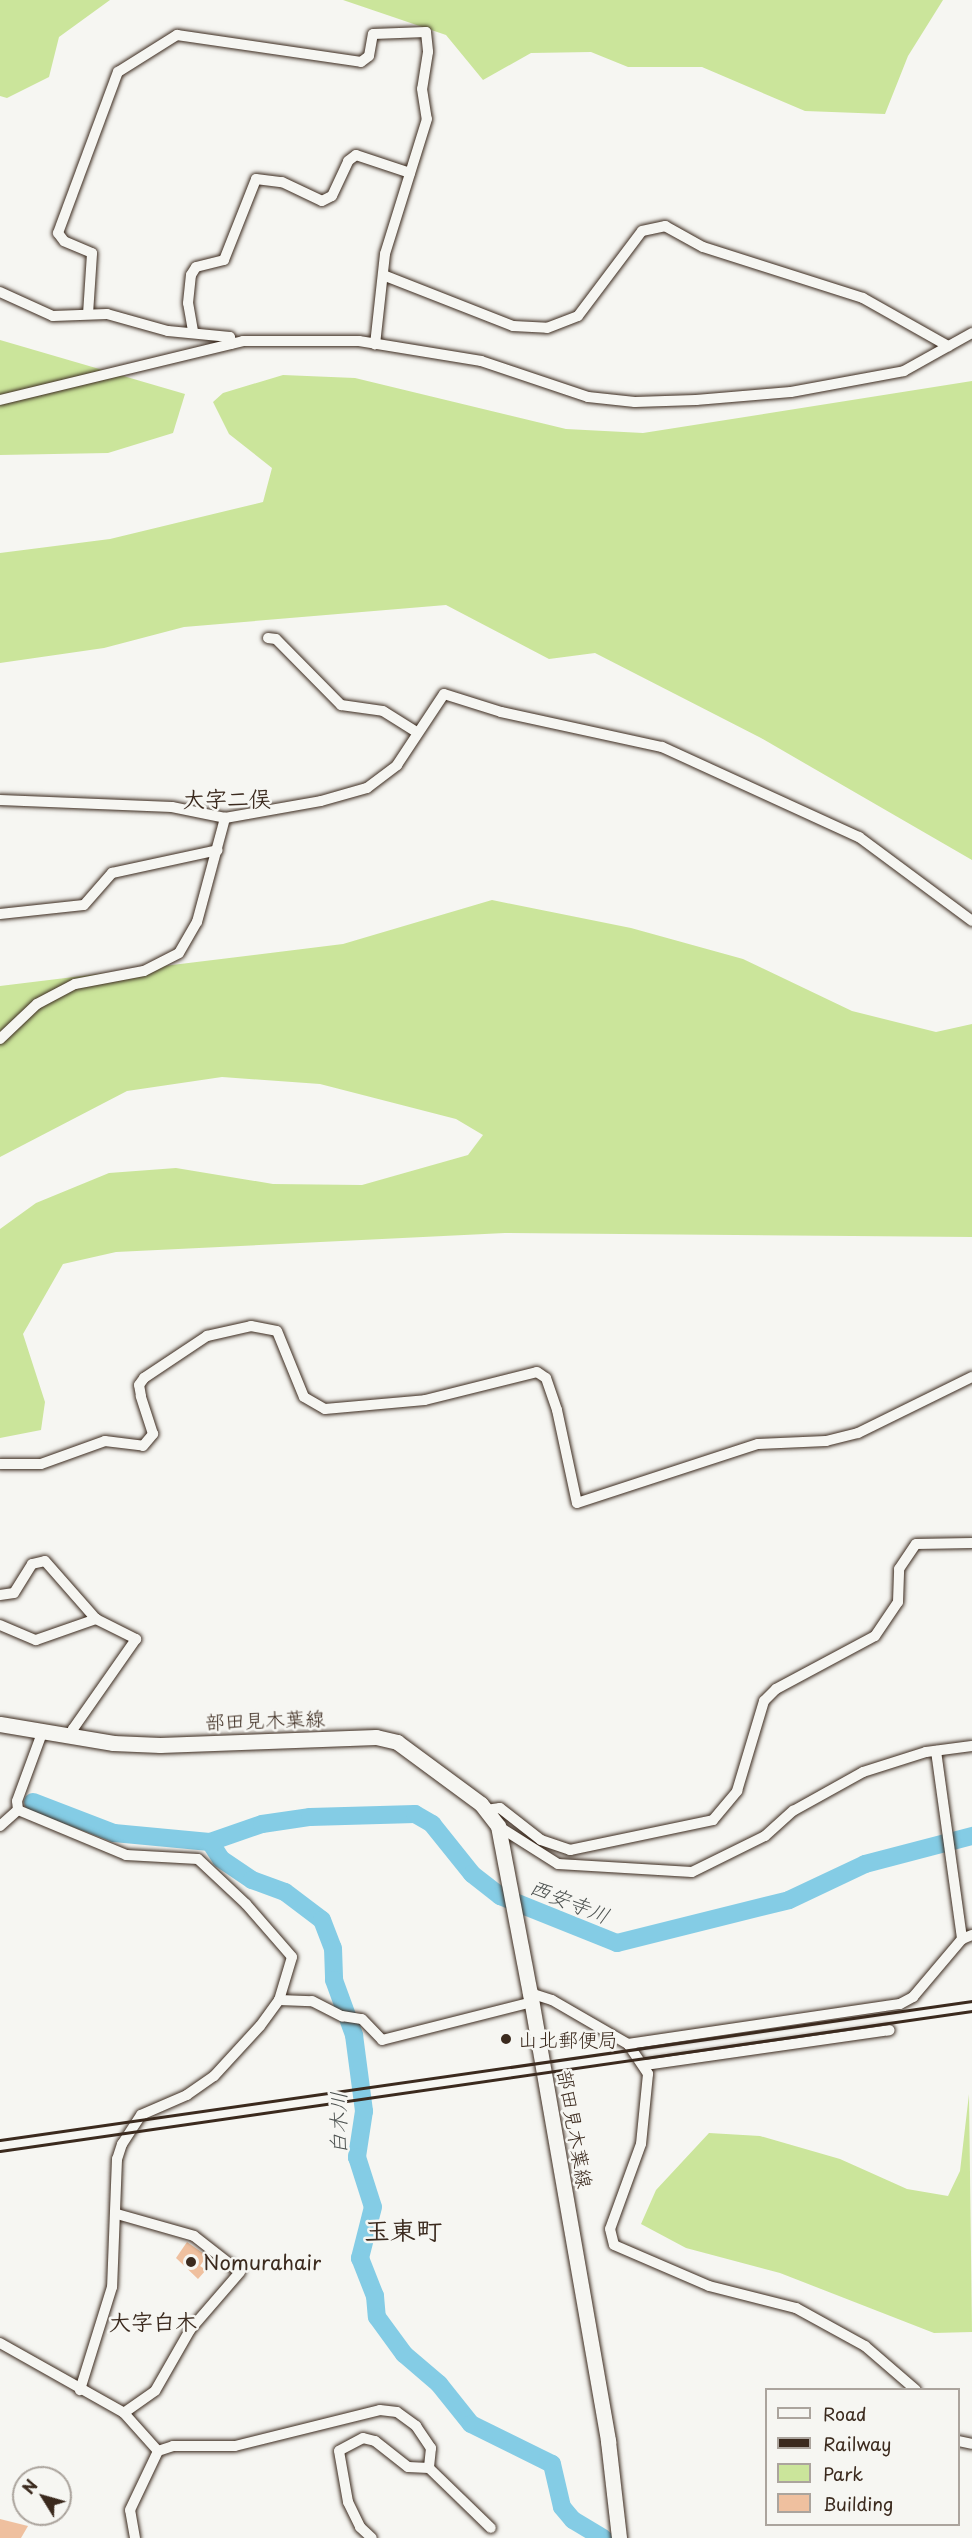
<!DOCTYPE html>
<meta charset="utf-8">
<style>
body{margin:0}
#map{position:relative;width:972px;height:2538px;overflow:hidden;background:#f6f6f2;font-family:"Playpen Sans","Klee One",sans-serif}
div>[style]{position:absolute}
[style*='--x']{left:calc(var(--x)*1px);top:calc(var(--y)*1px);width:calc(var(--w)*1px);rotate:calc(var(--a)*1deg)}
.green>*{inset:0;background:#cbe59b}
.river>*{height:18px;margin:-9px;padding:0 9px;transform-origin:9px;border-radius:9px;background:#84cce5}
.building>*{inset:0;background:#efc09f}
.roads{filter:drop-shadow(0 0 2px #3b2a1e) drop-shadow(0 0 2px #3b2a1e)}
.minor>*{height:10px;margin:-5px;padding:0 5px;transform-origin:5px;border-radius:5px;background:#f6f6f2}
.secondary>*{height:15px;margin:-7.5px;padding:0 7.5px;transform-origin:7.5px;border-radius:7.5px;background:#f6f6f2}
.rail>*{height:3px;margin:-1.5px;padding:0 1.5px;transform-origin:1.5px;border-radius:1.5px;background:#3b2a1e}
.dots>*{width:16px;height:16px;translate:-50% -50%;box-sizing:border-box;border:3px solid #f6f6f2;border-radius:50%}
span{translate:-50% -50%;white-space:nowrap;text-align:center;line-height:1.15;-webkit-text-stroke:5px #f6f6f2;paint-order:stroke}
.street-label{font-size:20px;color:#3b2a1e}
.poi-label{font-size:20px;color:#3b2a1e}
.left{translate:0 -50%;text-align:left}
.water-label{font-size:21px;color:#4d5250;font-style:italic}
.quarter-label{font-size:22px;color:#3b2a1e;font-weight:700}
.district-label{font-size:26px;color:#3b2a1e;font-weight:700}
.legend{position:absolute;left:765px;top:2388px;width:195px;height:138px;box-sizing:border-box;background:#f6f6f2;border:2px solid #aba49d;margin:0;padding:8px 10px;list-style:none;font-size:18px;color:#3b2a1e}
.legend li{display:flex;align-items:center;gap:12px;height:30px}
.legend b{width:30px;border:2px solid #aba49d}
.north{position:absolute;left:12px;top:2466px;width:60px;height:60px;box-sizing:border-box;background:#f6f6f2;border:2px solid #aba49d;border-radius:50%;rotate:307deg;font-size:16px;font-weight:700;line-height:24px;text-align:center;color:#3b2a1e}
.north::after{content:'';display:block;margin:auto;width:21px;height:27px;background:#3b2a1e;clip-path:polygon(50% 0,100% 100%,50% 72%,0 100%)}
</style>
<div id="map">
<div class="green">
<div style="clip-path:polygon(0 0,110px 0,59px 37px,49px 77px,7px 98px,0 96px)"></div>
<div style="clip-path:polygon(343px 0,943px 0,908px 56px,885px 114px,805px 111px,702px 67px,628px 67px,591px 52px,531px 53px,483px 80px,446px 35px)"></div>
<div style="clip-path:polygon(0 340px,185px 394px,173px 433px,108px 453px,0 455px)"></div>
<div style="clip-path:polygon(283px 375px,355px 378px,566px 429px,643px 433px,972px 381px,972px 860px,761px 738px,595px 653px,549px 659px,446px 605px,184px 627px,104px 648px,0 663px,0 553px,110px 539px,263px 502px,272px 468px,229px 434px,213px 402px,223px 393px)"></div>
<div style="clip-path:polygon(492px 900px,631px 928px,743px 959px,852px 1011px,936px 1032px,972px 1024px,972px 1237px,505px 1233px,116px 1252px,63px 1264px,23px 1334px,45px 1402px,41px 1430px,0 1438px,0 1229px,36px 1203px,109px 1173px,176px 1168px,273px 1184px,362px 1185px,468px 1155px,483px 1135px,456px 1119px,320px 1084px,222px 1077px,127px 1091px,0 1157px,0 986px,343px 944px)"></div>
<div style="clip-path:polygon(969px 2094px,972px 2332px,934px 2333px,780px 2273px,686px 2248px,641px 2224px,656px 2190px,709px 2133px,760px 2136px,840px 2159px,907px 2189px,948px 2196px,960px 2171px)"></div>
</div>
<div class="river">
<div style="--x:33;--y:1802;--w:87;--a:20.9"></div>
<div style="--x:114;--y:1833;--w:96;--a:5.4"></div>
<div style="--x:210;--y:1842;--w:20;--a:57"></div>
<div style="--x:221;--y:1859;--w:37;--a:34"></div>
<div style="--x:252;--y:1880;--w:35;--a:20"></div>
<div style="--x:285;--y:1892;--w:46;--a:37.1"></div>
<div style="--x:322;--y:1920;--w:30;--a:69"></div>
<div style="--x:333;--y:1948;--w:32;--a:88"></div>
<div style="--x:334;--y:1980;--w:59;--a:70"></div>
<div style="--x:354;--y:2035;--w:77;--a:82.5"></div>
<div style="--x:364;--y:2111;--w:47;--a:98.7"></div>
<div style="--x:357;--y:2157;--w:52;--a:72.3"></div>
<div style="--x:373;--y:2207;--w:53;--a:104.3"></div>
<div style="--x:360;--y:2258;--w:41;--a:68.5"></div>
<div style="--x:375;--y:2296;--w:21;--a:85"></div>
<div style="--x:377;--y:2317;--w:46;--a:53.9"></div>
<div style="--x:404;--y:2354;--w:46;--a:40.6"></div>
<div style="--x:439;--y:2384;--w:51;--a:51.3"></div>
<div style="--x:471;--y:2424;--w:90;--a:26.3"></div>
<div style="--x:552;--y:2464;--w:44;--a:76.9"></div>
<div style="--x:562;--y:2507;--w:17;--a:50"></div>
<div style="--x:573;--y:2520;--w:35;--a:31"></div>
<div style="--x:210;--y:1842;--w:55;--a:-19.1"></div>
<div style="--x:262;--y:1824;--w:49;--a:-8.3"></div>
<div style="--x:310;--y:1817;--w:105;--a:-1.6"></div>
<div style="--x:415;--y:1814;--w:20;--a:30"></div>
<div style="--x:432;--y:1824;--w:64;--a:51.3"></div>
<div style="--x:472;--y:1874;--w:36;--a:38"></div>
<div style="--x:500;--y:1896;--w:126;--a:21.9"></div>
<div style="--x:617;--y:1943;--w:177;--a:-14"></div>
<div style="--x:789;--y:1900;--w:84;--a:-25.3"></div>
<div style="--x:865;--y:1864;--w:111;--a:-14.7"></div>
</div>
<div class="building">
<div style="clip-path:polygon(187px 2242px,207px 2256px,200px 2266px,206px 2270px,198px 2279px,176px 2258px)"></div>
<div style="clip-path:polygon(0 2519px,28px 2526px,21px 2538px,0 2538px)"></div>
</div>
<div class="roads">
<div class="minor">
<div style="--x:383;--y:275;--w:140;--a:21.4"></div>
<div style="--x:513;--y:326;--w:34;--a:3"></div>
<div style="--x:547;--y:328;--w:33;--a:-21"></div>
<div style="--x:578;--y:316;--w:106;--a:-53"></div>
<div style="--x:642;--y:231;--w:24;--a:-12"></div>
<div style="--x:665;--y:226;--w:43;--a:28.9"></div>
<div style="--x:703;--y:247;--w:168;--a:17.7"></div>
<div style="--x:863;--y:298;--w:98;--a:29.5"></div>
<div style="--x:0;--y:292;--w:58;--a:24.4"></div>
<div style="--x:53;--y:316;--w:54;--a:-2.1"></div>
<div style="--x:107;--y:314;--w:63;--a:15.6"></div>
<div style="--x:168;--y:331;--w:62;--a:5.5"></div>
<div style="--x:230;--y:337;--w:7;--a:82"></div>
<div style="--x:88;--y:314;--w:61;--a:-86.2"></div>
<div style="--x:92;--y:253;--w:30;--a:-157"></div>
<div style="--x:64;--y:241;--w:10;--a:-127"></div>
<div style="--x:58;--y:233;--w:172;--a:-69.6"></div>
<div style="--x:118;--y:72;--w:70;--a:-32.1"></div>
<div style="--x:177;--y:35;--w:186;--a:8.3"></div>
<div style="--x:361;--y:62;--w:10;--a:-37"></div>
<div style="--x:369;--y:56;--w:22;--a:-80"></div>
<div style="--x:373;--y:34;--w:53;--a:-2.2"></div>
<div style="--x:426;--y:32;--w:20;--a:84"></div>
<div style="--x:428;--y:52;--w:37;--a:99"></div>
<div style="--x:422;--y:89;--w:30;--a:81"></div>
<div style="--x:427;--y:119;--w:141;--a:107.3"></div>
<div style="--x:385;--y:254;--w:91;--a:96.3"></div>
<div style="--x:193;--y:331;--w:28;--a:-100"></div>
<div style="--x:188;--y:303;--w:28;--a:-84"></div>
<div style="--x:191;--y:275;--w:9;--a:-58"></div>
<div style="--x:196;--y:267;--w:29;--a:-14"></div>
<div style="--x:224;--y:260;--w:87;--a:-68.4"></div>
<div style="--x:256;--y:179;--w:26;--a:7"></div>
<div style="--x:282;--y:182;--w:44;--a:25.4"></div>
<div style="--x:322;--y:201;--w:11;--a:-27"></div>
<div style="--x:332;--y:196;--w:38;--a:-65"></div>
<div style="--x:348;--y:161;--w:10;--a:-37"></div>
<div style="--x:356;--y:155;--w:57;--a:18.4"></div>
<div style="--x:0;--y:400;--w:250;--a:-13.6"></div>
<div style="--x:243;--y:341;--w:116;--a:0"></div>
<div style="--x:359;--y:341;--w:124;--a:9.3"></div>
<div style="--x:481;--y:361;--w:113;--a:18.6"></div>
<div style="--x:588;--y:397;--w:47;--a:6.1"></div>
<div style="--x:635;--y:402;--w:61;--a:-1.9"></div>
<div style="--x:696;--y:400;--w:95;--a:-4.8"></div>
<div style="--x:791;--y:392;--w:115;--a:-10.5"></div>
<div style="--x:904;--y:371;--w:78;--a:-29.2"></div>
<div style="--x:268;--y:638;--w:8;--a:7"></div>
<div style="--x:276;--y:639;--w:93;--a:45.4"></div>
<div style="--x:341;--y:705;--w:42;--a:8.1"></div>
<div style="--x:383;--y:711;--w:41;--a:32.2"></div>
<div style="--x:0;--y:800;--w:172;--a:2.3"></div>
<div style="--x:172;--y:807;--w:54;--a:11.7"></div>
<div style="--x:225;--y:818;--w:97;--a:-10"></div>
<div style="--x:321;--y:801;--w:48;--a:-15.8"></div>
<div style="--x:367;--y:788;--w:38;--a:-37"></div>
<div style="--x:397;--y:765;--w:85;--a:-56.5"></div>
<div style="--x:444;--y:694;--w:60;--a:17.5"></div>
<div style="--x:501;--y:712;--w:165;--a:12.3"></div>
<div style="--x:662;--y:747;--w:217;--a:24.6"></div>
<div style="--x:859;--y:837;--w:141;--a:36.6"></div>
<div style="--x:0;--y:914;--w:84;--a:-6.1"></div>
<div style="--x:84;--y:905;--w:43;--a:-48.8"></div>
<div style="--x:112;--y:873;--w:108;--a:-12.2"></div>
<div style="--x:0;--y:1039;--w:51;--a:-43.4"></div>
<div style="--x:37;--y:1004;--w:43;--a:-27.8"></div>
<div style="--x:75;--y:984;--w:70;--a:-10.7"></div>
<div style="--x:144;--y:971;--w:39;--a:-27"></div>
<div style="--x:179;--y:953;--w:36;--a:-60"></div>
<div style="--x:197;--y:922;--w:108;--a:-74.9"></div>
<div style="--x:0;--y:1464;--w:41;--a:0"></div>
<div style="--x:41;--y:1464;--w:68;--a:-19.8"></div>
<div style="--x:105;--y:1441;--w:38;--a:7"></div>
<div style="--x:143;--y:1446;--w:16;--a:-50"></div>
<div style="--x:153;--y:1434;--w:40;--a:-108"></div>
<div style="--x:141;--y:1396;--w:11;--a:-100"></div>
<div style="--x:139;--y:1385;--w:9;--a:-54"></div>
<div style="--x:144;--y:1378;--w:76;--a:-33.7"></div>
<div style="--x:207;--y:1336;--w:45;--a:-12.8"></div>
<div style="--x:251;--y:1326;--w:26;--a:11"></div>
<div style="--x:277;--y:1331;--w:71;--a:67.8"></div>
<div style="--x:304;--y:1397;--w:24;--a:30"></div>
<div style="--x:325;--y:1409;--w:100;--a:-5.1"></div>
<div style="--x:425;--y:1400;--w:115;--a:-14"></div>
<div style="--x:537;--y:1372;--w:11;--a:34"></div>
<div style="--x:546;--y:1378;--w:34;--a:71"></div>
<div style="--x:557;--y:1410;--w:95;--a:77.9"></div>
<div style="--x:577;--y:1503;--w:190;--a:-18.1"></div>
<div style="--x:758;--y:1444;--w:68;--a:-2.5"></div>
<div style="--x:826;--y:1441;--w:33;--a:-14"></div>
<div style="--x:858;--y:1433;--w:127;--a:-26.2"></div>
<div style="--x:0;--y:1595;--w:14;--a:-8"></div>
<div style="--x:14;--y:1593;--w:34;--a:-58"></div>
<div style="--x:32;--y:1564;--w:13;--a:-13"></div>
<div style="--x:45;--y:1561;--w:77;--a:48.7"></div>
<div style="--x:96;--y:1619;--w:45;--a:26.6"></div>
<div style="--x:136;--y:1639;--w:110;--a:125"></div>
<div style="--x:73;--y:1729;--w:8;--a:90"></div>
<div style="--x:0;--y:1625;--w:39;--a:23"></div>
<div style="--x:36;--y:1640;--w:64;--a:-19.3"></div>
<div style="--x:936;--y:1751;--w:190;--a:82.1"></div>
<div style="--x:18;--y:1810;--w:117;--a:22.6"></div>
<div style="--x:126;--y:1855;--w:72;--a:3.2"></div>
<div style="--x:198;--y:1859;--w:66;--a:43.2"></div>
<div style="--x:246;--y:1904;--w:70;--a:49"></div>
<div style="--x:292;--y:1957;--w:45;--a:106.8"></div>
<div style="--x:279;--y:2000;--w:32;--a:126"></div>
<div style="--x:260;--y:2026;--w:68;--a:132.6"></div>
<div style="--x:214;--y:2076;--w:33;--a:145"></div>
<div style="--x:187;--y:2095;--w:50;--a:156.5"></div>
<div style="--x:141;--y:2115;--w:35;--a:123"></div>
<div style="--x:122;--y:2144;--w:16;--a:108"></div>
<div style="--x:117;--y:2159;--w:128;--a:92.2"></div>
<div style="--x:112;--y:2287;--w:108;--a:107.3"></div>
<div style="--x:486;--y:1810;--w:14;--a:-8"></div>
<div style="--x:500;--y:1808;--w:52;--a:38"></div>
<div style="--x:541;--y:1840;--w:31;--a:19"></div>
<div style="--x:570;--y:1850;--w:146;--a:-11.8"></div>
<div style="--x:713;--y:1820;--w:38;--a:-50"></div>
<div style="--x:737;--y:1791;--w:94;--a:-73.3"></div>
<div style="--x:764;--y:1701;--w:17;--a:-45"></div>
<div style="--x:776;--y:1689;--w:112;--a:-28.2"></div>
<div style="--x:875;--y:1636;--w:41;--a:-55.9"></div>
<div style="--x:898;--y:1602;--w:33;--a:-88"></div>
<div style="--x:899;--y:1569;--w:30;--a:-56"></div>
<div style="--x:916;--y:1544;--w:56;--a:-1"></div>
<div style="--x:0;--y:1826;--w:24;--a:-42"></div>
<div style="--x:18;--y:1810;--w:9;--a:-96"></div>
<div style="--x:17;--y:1801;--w:72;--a:-69.8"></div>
<div style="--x:498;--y:1826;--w:71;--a:32.3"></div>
<div style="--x:558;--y:1864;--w:134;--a:3.4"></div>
<div style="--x:692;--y:1872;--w:81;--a:-26.3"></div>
<div style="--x:765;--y:1836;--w:38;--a:-42"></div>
<div style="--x:793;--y:1811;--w:80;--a:-29.1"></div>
<div style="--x:863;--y:1772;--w:66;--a:-17.6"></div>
<div style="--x:926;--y:1752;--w:46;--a:-7.4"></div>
<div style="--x:530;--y:1993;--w:23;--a:18"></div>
<div style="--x:552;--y:2000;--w:88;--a:30.1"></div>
<div style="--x:628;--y:2044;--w:36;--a:56"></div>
<div style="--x:648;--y:2074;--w:70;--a:95.7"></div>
<div style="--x:641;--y:2144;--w:90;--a:110"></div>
<div style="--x:610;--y:2229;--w:16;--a:76"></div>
<div style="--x:614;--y:2245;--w:103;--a:23.3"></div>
<div style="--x:709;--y:2286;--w:90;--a:14.2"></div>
<div style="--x:796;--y:2308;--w:79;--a:28.8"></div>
<div style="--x:865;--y:2346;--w:67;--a:40.8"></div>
<div style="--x:279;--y:2000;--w:33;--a:2"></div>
<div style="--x:312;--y:2001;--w:34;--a:27"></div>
<div style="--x:342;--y:2016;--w:20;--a:9"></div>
<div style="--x:362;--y:2019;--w:29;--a:46"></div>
<div style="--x:382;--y:2040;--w:155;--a:-14.2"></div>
<div style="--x:628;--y:2044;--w:275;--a:-8.4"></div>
<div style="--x:900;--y:2004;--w:15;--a:-28"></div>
<div style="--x:913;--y:1997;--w:76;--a:-49.8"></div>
<div style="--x:962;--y:1939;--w:11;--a:-22"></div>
<div style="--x:645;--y:2065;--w:247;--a:-8.1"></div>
<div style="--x:117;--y:2214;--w:80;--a:15.9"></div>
<div style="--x:194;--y:2236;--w:58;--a:38"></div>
<div style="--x:240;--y:2272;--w:77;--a:130.8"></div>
<div style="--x:190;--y:2330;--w:70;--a:119.8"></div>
<div style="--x:155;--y:2391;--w:38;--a:145"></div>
<div style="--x:0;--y:2343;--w:142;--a:29.4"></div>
<div style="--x:124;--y:2413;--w:51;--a:48.2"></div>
<div style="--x:958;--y:2441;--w:14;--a:12"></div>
<div style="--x:429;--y:2468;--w:86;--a:44.1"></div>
<div style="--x:135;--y:2538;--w:28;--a:-100"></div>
<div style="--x:130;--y:2510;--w:65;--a:-64.6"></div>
<div style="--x:158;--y:2451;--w:16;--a:-18"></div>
<div style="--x:173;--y:2446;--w:62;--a:0"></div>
<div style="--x:235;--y:2446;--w:149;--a:-13.9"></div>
<div style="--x:380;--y:2410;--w:17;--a:7"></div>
<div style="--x:397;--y:2412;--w:24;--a:36"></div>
<div style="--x:416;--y:2426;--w:27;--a:56"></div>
<div style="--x:431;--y:2448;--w:20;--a:96"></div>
<div style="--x:429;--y:2468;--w:21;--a:-177"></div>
<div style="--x:408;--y:2467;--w:42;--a:-141.8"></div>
<div style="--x:375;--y:2441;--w:12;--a:-166"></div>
<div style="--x:363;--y:2438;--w:27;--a:152"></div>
<div style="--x:339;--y:2451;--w:52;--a:80"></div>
<div style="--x:348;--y:2502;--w:28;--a:64"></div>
<div style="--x:360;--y:2527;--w:16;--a:43"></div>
</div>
<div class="secondary">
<div style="--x:0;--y:1724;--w:115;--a:9.5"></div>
<div style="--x:113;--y:1743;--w:47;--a:2.4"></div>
<div style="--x:160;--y:1745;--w:216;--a:-2.1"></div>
<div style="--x:376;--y:1737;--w:22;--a:13"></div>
<div style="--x:397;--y:1742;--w:104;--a:36.4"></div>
<div style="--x:481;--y:1804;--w:28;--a:52"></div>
<div style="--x:498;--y:1826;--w:170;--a:79.2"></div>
<div style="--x:530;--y:1993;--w:455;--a:80.1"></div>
<div style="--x:608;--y:2441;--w:98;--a:83.5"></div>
</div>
</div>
<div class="rail">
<div style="--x:0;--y:2140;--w:982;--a:-8.14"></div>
<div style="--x:0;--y:2151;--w:982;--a:-8.2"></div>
</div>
<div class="dots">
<div style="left:506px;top:2039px;background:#3b2a1e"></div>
<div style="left:191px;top:2262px;background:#3b2a1e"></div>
</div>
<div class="street-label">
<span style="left:265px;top:1720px;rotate:-2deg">部田見木葉線</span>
<span style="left:575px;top:2129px;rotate:80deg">部田見木葉線</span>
</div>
<div class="poi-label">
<span class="left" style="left:518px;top:2039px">山北郵便局</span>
<span class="left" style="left:203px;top:2262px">Nomurahair</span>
</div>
<div class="water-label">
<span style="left:570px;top:1900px;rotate:22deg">西安寺川</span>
<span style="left:337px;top:2123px;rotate:-90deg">白木川</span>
</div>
<div class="quarter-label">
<span style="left:227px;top:798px">大字二俣</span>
<span style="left:153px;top:2321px">大字白木</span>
</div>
<div class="district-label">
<span style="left:403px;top:2230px">玉東町</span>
</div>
<ul class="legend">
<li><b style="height:8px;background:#f6f6f2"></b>Road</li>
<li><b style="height:8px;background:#3b2a1e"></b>Railway</li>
<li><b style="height:16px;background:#cbe59b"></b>Park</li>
<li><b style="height:16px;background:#efc09f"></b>Building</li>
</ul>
<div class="north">N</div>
</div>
